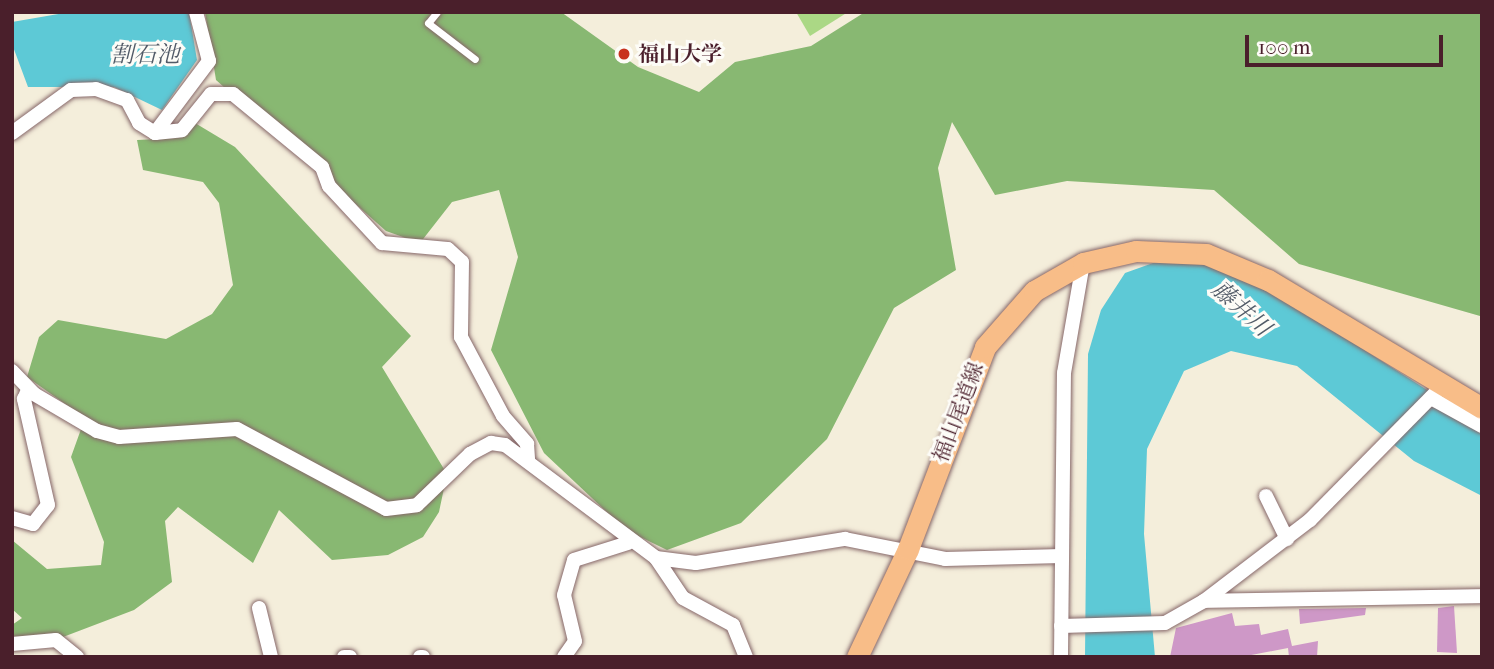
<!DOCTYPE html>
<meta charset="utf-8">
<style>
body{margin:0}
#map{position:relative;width:1494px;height:669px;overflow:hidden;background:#f4eedb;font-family:"IM FELL French Canon","Noto Serif JP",serif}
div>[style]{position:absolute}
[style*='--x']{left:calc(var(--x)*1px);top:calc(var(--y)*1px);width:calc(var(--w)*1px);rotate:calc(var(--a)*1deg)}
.green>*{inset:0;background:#abd885}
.forest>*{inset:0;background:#88b872}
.water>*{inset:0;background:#5dc9d6}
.building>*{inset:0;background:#ce98c7}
.roads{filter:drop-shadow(0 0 2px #866769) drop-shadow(0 0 2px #866769)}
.lane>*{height:7px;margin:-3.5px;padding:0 3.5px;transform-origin:3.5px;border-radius:3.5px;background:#fff}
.street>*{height:14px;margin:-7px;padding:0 7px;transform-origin:7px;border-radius:7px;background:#fff}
.primary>*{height:21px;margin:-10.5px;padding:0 10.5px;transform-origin:10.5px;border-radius:10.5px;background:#f8bd88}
.dots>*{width:19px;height:19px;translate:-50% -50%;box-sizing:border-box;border:4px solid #fdfcf7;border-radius:50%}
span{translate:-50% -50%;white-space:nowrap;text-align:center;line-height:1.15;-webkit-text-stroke:6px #fdfcf7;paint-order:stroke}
.poi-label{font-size:21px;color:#4a1f2b;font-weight:700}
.left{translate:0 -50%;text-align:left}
.street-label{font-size:21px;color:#4a1f2b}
.water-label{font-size:23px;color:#515a67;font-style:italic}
.frame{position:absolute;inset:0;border:14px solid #4a1f2b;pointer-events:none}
.scale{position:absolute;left:1245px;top:35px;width:198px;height:32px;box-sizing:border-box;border:4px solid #4a1f2b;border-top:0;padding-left:9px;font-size:21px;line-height:24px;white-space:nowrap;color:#4a1f2b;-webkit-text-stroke:5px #fdfcf7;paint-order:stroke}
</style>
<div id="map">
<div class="green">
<div style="clip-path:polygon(796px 12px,848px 12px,810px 36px)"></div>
</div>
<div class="forest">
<div style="clip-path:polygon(205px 12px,561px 12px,638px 67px,699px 92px,735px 62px,811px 46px,865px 12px,1482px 12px,1480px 316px,1299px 264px,1214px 190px,1067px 181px,995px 195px,952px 122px,938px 168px,956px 270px,894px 308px,827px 439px,741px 523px,667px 550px,626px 530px,544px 453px,491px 350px,518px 257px,499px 190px,452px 202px,420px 243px,386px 231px,216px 80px)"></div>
<div style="clip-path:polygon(195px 123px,235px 147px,411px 336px,382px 367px,447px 474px,439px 512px,423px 537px,388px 555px,332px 560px,279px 510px,253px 563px,178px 507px,165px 521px,172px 582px,134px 610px,63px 637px,12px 640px,12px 625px,22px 618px,12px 609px,12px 540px,47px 569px,101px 565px,104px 542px,71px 457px,85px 418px,27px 377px,39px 337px,58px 320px,166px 339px,212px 314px,233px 285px,219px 203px,203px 182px,143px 170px,137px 140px,178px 138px)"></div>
</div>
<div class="water">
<div style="clip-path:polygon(70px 12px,189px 12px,197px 60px,162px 110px,114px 87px,28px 87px,12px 44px,12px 22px)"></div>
<div style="clip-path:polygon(1167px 258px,1219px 268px,1275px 293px,1482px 425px,1482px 496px,1414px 461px,1297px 366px,1231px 351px,1184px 371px,1147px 449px,1144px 534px,1155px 657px,1085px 657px,1088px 354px,1101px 310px,1125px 273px)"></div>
</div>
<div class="building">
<div style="clip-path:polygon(1454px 606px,1457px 653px,1437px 652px,1438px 608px)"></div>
<div style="clip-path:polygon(1366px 608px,1365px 615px,1300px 624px,1299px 609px)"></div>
<div style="clip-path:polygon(1232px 613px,1235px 626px,1259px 624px,1261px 635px,1288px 629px,1292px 646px,1318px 641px,1317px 657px,1289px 657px,1288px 648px,1241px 657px,1170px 657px,1176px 628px)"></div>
</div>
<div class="roads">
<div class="lane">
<div style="--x:437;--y:12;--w:14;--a:129"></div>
<div style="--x:428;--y:23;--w:59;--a:37.5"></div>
</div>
<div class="street">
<div style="--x:12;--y:133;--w:73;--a:-36.1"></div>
<div style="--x:71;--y:90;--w:25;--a:-2"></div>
<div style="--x:96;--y:89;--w:33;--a:20"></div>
<div style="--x:127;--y:100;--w:26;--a:62"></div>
<div style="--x:139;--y:123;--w:19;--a:32"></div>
<div style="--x:155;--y:133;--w:90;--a:-53.1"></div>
<div style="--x:209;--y:61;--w:51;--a:-104.9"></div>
<div style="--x:155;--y:133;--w:27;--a:-6"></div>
<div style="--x:182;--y:130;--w:46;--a:-51.1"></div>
<div style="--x:211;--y:94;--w:22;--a:0"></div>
<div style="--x:233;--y:94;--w:115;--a:39.4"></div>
<div style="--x:322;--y:167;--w:20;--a:70"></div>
<div style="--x:329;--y:186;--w:78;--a:47.1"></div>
<div style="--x:382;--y:243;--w:66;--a:5.2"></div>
<div style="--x:448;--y:249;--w:19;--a:43"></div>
<div style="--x:462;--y:262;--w:75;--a:90.8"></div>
<div style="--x:461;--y:337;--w:89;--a:62"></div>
<div style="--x:503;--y:416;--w:37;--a:49"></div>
<div style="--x:527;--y:444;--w:16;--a:86"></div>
<div style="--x:12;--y:371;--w:32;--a:46"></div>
<div style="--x:34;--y:394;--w:73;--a:30.4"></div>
<div style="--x:97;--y:431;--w:23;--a:15"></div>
<div style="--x:119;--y:437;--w:118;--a:-3.9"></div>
<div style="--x:237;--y:429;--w:169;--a:28.2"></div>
<div style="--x:386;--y:509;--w:31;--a:-7"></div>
<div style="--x:417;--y:505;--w:74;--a:-43.9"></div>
<div style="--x:470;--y:454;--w:24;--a:-28"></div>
<div style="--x:491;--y:443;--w:14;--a:8"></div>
<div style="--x:505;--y:445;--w:189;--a:36.8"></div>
<div style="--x:656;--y:558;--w:40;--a:7.1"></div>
<div style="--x:696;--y:563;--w:151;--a:-9.2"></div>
<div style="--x:845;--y:539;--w:102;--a:11.3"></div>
<div style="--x:945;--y:559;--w:117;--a:-1.5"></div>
<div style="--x:1431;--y:398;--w:58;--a:28.8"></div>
<div style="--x:1266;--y:496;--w:48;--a:64"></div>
<div style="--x:12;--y:518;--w:22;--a:16"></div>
<div style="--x:33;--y:524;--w:24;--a:-52"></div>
<div style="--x:48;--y:505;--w:109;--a:-102.8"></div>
<div style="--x:24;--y:399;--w:10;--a:-66"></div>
<div style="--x:656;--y:558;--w:48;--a:56"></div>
<div style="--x:683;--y:598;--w:57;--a:28.4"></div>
<div style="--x:733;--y:625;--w:35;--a:68"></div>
<div style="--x:1204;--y:601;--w:278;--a:-1"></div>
<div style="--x:259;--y:608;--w:50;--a:76.2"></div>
<div style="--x:1061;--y:626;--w:104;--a:-1.7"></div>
<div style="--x:1165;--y:623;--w:45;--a:-29.4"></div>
<div style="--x:1204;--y:601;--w:133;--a:-37.4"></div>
<div style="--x:1310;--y:520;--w:187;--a:-45.4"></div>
<div style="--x:12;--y:644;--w:44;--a:-5.2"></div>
<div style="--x:56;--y:640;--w:27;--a:39"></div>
<div style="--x:344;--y:657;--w:6;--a:0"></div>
<div style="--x:420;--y:657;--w:3;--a:0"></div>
<div style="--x:564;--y:657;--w:19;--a:-55"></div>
<div style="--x:575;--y:641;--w:47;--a:-103.4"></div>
<div style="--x:564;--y:595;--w:36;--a:-74"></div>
<div style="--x:574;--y:560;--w:57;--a:-17.5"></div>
<div style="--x:1061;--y:657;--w:284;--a:-89.4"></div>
<div style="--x:1064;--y:373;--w:112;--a:-80.2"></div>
</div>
<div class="primary">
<div style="--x:857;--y:657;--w:119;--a:-64.7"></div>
<div style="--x:908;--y:549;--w:216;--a:-69.1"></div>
<div style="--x:985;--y:347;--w:74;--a:-48.8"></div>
<div style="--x:1034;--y:291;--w:56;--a:-29.7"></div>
<div style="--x:1083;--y:263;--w:54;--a:-12.8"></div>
<div style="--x:1136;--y:251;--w:70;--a:2.5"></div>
<div style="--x:1206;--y:254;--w:67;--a:22.8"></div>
<div style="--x:1268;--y:280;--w:249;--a:30.9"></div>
</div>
</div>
<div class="dots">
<div style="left:624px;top:54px;background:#c8321e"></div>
</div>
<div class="poi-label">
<span class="left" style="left:638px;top:54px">福山大学</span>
</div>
<div class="street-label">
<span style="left:958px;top:412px;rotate:-69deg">福山尾道線</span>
</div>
<div class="water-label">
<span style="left:145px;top:55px">割石池</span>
<span style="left:1241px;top:309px;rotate:42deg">藤井川</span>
</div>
<div class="frame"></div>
<div class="scale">100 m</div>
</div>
